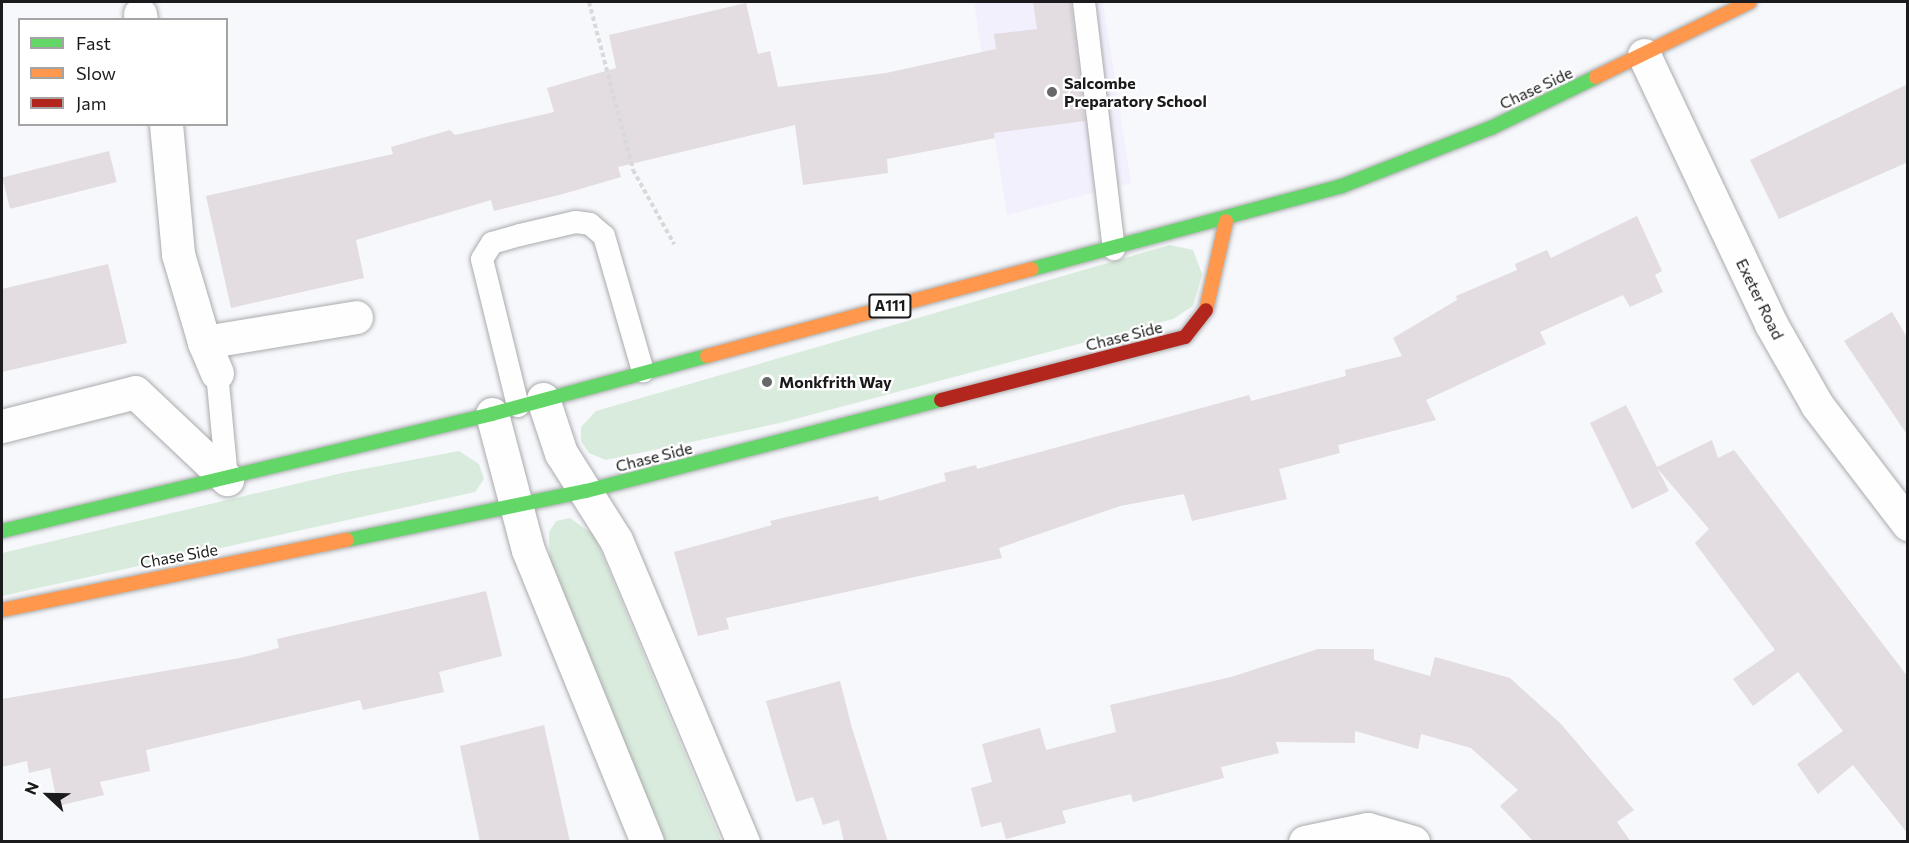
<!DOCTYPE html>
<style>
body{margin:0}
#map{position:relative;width:1909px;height:843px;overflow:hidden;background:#f6f8fb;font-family:Commissioner,sans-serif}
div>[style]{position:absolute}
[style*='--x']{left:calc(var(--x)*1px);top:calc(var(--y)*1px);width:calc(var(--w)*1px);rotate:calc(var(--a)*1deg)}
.education>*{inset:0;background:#f2f0fd}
.green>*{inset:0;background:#d9ebdc}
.building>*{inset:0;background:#e3dce0;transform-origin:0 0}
.path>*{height:4px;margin-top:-2px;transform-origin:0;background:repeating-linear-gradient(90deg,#d9d9da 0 4.5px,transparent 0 7.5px)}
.roads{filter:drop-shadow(0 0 2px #aaabad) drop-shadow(0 0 2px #aaabad)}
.lane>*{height:22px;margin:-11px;padding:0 11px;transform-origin:11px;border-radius:11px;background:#fefefe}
.street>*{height:33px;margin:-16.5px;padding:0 16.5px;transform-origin:16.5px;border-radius:16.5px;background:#fefefe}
.fast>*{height:14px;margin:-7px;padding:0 7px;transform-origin:7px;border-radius:7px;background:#63d668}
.slow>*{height:14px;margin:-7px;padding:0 7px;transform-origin:7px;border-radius:7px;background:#ff974d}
.jam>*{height:14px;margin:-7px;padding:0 7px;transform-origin:7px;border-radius:7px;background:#b3261e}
.dots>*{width:16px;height:16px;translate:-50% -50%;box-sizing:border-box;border:3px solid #fff;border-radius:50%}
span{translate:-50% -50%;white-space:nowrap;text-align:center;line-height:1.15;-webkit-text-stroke:4.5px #fff;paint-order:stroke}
.shield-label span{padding:2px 4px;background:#fff;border:2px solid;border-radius:4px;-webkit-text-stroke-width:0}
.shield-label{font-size:15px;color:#1b1b1d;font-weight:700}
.poi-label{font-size:16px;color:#1b1b1d;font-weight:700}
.left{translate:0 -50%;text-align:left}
.street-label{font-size:16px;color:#1b1b1d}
.frame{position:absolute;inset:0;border:3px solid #1b1b1d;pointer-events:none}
.legend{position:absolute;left:18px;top:18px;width:210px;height:108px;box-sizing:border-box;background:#fff;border:2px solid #a4a4a5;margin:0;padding:8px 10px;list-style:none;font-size:18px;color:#1b1b1d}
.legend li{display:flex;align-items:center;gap:12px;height:30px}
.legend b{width:30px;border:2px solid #a4a4a5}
.north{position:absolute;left:18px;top:765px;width:60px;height:60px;-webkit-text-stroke:4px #fff;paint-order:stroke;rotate:292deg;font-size:16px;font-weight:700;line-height:24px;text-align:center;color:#1b1b1d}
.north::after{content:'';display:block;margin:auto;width:21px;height:27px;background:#1b1b1d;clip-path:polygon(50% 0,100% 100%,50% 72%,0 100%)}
</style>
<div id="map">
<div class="education">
<div style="clip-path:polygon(974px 2px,1103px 2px,1131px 183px,1007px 215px)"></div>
</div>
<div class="green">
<div style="clip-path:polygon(1170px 245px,1193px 250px,1202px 274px,1193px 306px,1173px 319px,780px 423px,606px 460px,589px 453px,581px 441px,581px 427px,596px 411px)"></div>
<div style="clip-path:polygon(459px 451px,479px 464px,484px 479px,475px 492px,2px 596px,2px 553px,342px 473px)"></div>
<div style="clip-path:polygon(570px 518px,594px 535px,721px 841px,665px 841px,550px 569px,549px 532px,556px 521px)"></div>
</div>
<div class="building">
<div style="clip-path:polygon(1033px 2px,1071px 2px,1085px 121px,994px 133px,995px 138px,887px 159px,888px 173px,803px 185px,795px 125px,618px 167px,621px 177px,563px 194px,494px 211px,491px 200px,356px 240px,364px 278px,231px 308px,206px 196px,393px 154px,391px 147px,450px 130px,455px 135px,554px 112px,547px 88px,616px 68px,609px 35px,746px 3px,758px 54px,770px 51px,778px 87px,886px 73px,996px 49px,994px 34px,1037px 29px)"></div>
<div style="clip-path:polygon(1908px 84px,1908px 162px,1779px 219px,1750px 160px)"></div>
<div style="left:109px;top:151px;width:32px;height:110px;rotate:76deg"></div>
<div style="clip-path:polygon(1637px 216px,1662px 271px,1655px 275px,1663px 292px,1630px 307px,1623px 295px,1540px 332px,1546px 344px,1426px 400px,1436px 420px,1338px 445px,1340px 453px,1279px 469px,1287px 499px,1192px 521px,1184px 494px,1120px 506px,999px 548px,1002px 558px,726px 618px,729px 629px,698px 636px,674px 552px,772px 525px,770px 521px,878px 496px,879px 501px,946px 481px,944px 473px,976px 465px,977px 469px,1249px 395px,1251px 401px,1346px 376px,1345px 370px,1402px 356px,1393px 338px,1457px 300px,1456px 296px,1517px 270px,1515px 264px,1547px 250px,1551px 258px)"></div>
<div style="clip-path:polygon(108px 264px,127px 343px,2px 372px,2px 289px)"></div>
<div style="clip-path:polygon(1892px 312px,1908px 339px,1908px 436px,1844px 341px)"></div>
<div style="clip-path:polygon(1626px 405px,1657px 467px,1712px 440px,1718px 458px,1734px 450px,1908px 677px,1908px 834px,1853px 765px,1818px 794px,1797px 764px,1843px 731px,1798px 672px,1753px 706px,1733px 679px,1775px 650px,1695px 543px,1709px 529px,1657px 468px,1669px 491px,1632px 509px,1590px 423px)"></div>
<div style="clip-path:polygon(486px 591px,502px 656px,439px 672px,444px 692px,363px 710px,360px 700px,146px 750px,150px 771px,100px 782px,104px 795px,58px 806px,50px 768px,29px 773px,27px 761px,2px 767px,2px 699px,240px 658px,279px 648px,277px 639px)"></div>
<div style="clip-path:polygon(1318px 649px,1374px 649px,1374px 660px,1430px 676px,1435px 657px,1510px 678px,1561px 724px,1634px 810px,1617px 822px,1631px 842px,1534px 842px,1500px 806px,1518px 790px,1471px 748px,1421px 734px,1418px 749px,1355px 731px,1355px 743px,1276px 742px,1279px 753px,1221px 767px,1224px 778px,1133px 802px,1131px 794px,1062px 811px,1066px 823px,1006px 839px,1001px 822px,981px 827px,971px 788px,992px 782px,982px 744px,1040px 728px,1046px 750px,1116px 732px,1110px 705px,1231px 677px)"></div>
<div style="clip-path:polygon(840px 681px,852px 728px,888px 842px,844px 842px,839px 820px,823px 825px,813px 797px,796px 802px,774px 729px,766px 701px)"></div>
<div style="clip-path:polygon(544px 725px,570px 842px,480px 842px,460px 746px)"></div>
</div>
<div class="path">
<div style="--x:589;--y:2;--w:174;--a:75.3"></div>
<div style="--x:633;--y:170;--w:85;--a:61"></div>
</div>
<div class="roads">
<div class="lane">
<div style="--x:1084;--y:2;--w:249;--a:83.1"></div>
<div style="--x:217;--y:373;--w:106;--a:84.6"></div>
<div style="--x:518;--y:406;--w:151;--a:-103.8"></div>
<div style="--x:482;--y:259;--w:19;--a:-58"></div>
<div style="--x:492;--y:243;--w:29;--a:-16"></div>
<div style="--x:520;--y:235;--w:57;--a:-13.1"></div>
<div style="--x:576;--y:222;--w:14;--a:8"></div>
<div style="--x:590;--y:224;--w:18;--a:41"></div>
<div style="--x:604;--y:236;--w:141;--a:73.9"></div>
</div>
<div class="street">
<div style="--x:140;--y:14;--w:6;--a:81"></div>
<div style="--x:1644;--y:55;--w:297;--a:64.7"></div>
<div style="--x:1771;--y:324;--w:93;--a:60.4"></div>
<div style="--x:1817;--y:405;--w:150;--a:52.6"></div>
<div style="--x:166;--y:124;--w:131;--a:84.7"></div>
<div style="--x:178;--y:254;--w:92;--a:73.5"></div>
<div style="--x:217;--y:373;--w:34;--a:-113"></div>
<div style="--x:204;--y:342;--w:154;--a:-9.3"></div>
<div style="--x:543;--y:399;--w:57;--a:71.6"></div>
<div style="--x:561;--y:453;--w:103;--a:57.7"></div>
<div style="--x:616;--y:540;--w:328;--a:67.2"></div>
<div style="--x:492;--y:414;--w:141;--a:75.2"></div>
<div style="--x:528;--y:550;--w:315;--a:67.8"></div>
<div style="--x:2;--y:426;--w:137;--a:-14.3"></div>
<div style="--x:135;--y:392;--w:127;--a:43.4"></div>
<div style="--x:1305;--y:842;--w:64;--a:-11.7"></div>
<div style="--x:1368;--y:829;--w:47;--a:16.1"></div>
</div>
<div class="fast">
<div style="--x:1032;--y:269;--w:321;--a:-15"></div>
<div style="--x:1342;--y:186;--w:160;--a:-21.3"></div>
<div style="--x:1491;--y:128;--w:117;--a:-25.9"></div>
<div style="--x:2;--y:531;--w:504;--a:-13.43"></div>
<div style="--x:492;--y:414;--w:223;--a:-15.1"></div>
<div style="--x:347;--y:540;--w:244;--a:-11.6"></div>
<div style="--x:586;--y:491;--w:366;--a:-14.4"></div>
</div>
<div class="slow">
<div style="--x:1596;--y:77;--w:171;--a:-26"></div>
<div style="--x:1206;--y:310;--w:91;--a:-77.3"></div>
<div style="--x:707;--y:356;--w:336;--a:-15"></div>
<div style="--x:2;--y:610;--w:352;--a:-11.5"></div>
</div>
<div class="jam">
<div style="--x:941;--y:400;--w:252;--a:-14.5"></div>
<div style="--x:1185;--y:337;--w:34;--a:-52"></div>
</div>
</div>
<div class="dots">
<div style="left:1052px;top:92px;background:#68686b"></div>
<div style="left:767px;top:382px;background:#68686b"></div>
</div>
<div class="shield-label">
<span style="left:890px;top:306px">A111</span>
</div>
<div class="poi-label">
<span class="left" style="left:1064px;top:92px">Salcombe<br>Preparatory School</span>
<span class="left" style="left:779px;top:382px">Monkfrith Way</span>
</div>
<div class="street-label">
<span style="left:1536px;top:88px;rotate:-25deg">Chase Side</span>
<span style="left:1760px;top:299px;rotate:64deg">Exeter Road</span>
<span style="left:1124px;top:336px;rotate:-14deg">Chase Side</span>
<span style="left:654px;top:457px;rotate:-14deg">Chase Side</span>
<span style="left:179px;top:556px;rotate:-10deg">Chase Side</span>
</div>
<div class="frame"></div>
<ul class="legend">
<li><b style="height:8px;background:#63d668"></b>Fast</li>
<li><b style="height:8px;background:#ff974d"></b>Slow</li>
<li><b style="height:8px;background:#b3261e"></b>Jam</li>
</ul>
<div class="north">N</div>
</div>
